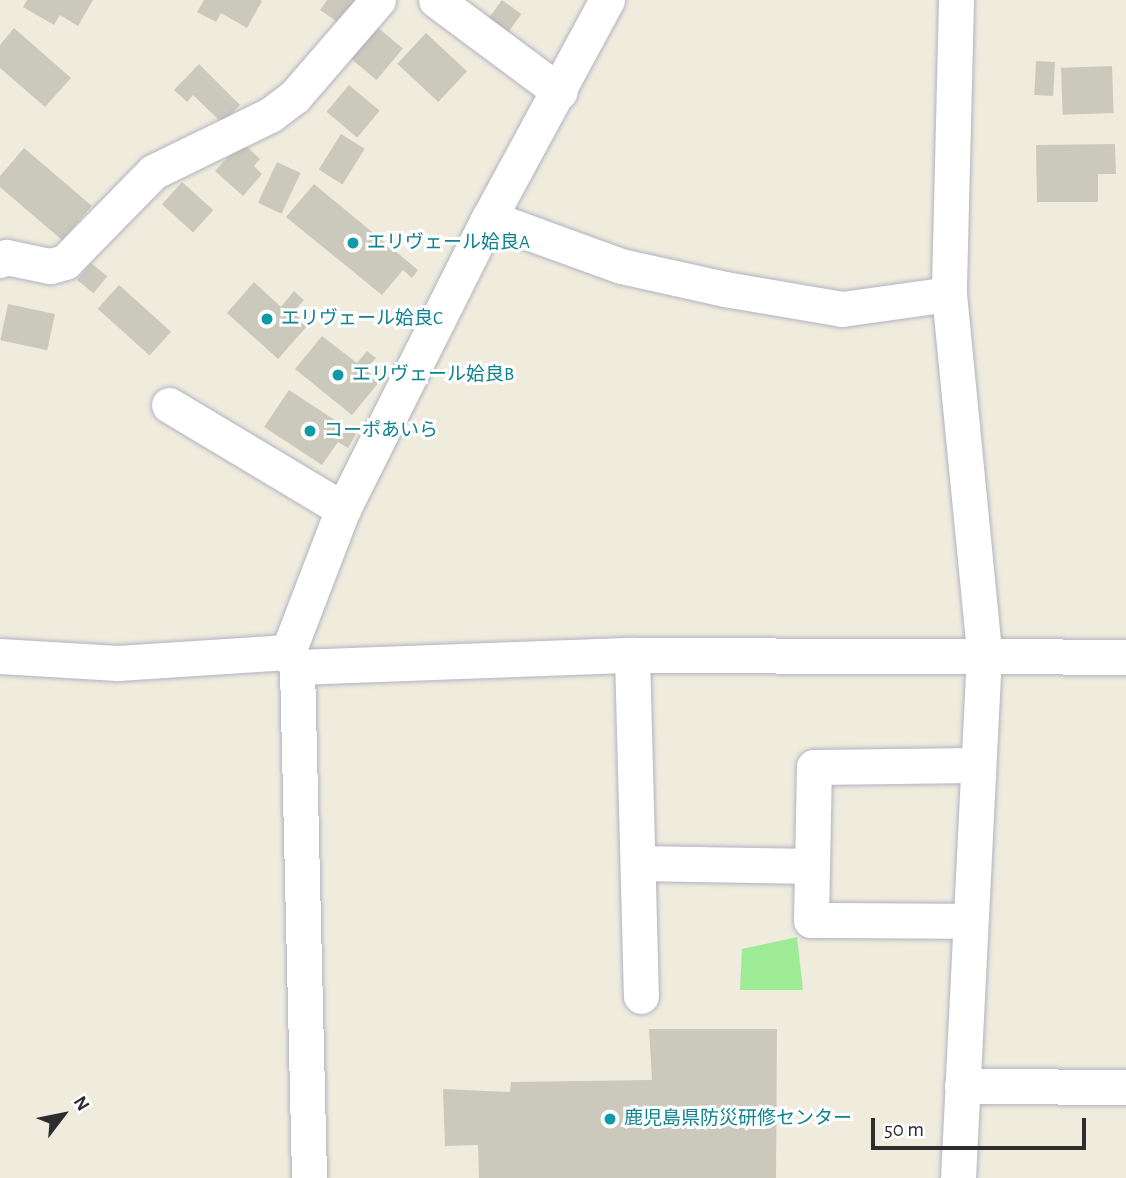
<!DOCTYPE html>
<meta charset="utf-8">
<style>
body{margin:0}
#map{position:relative;width:1126px;height:1178px;overflow:hidden;background:#efecde;font-family:"Alegreya Sans","Noto Sans JP",sans-serif}
div>[style]{position:absolute}
[style*='--x']{left:calc(var(--x)*1px);top:calc(var(--y)*1px);width:calc(var(--w)*1px);rotate:calc(var(--a)*1deg)}
.green>*{inset:0;background:#9eeb95}
.building>*{inset:0;background:#cbc9bc;transform-origin:0 0}
.roads{filter:drop-shadow(0 0 2px #b3b2c1) drop-shadow(0 0 2px #b3b2c1)}
.minor>*{height:35px;margin:-17.5px;padding:0 17.5px;transform-origin:17.5px;border-radius:17.5px;background:#fff}
.dots>*{width:19px;height:19px;translate:-50% -50%;box-sizing:border-box;border:4px solid #fff;border-radius:50%}
span{translate:-50% -50%;white-space:nowrap;text-align:center;line-height:1.15;-webkit-text-stroke:6px #fff;paint-order:stroke}
.culture-label{font-size:19px;color:#0d838f}
.left{translate:0 -50%;text-align:left}
.north{position:absolute;left:28px;top:1080px;width:70px;height:70px;-webkit-text-stroke:5px #fff;paint-order:stroke;rotate:58deg;font-size:19px;font-weight:700;line-height:28px;text-align:center;color:#2d2d2d}
.north::after{content:'';display:block;margin:auto;width:24px;height:32px;background:#2d2d2d;clip-path:polygon(50% 0,100% 100%,50% 72%,0 100%)}
.scale{position:absolute;left:871px;top:1118px;width:215px;height:32px;box-sizing:border-box;border:4px solid #2d2d2d;border-top:0;padding-left:9px;font-size:21px;line-height:24px;white-space:nowrap;color:#2d2d2d;-webkit-text-stroke:5px #fff;paint-order:stroke}
</style>
<div id="map">
<div class="green">
<div style="clip-path:polygon(797px 937px,803px 990px,740px 990px,742px 949px)"></div>
</div>
<div class="building">
<div style="clip-path:polygon(27px 0,93px 0,78px 26px,60px 15px,54px 25px,23px 7px)"></div>
<div style="clip-path:polygon(204px 0,260px 0,262px 1px,247px 28px,221px 13px,216px 22px,197px 12px)"></div>
<div style="clip-path:polygon(327px 0,363px 0,345px 27px,320px 10px)"></div>
<div style="left:502px;top:0;width:24px;height:28px;rotate:36deg"></div>
<div style="left:376px;top:26px;width:35px;height:41px;rotate:40deg"></div>
<div style="clip-path:polygon(14px 28px,71px 78px,45px 107px,0 68px,0 45px)"></div>
<div style="left:426px;top:33px;width:56px;height:42px;rotate:43deg"></div>
<div style="left:1036px;top:61px;width:19px;height:34px;rotate:3deg"></div>
<div style="clip-path:polygon(199px 64px,240px 105px,222px 123px,193px 95px,187px 102px,174px 90px)"></div>
<div style="left:1112px;top:66px;width:47px;height:51px;rotate:88deg"></div>
<div style="left:349px;top:85px;width:40px;height:35px;rotate:40deg"></div>
<div style="left:341px;top:134px;width:28px;height:42px;rotate:32deg"></div>
<div style="clip-path:polygon(242px 142px,260px 159px,254px 166px,262px 174px,243px 196px,215px 171px)"></div>
<div style="clip-path:polygon(1115px 144px,1116px 174px,1098px 174px,1098px 202px,1037px 202px,1036px 145px)"></div>
<div style="clip-path:polygon(24px 148px,92px 206px,62px 240px,0 187px,0 176px)"></div>
<div style="left:277px;top:162px;width:26px;height:45px;rotate:25deg"></div>
<div style="left:182px;top:182px;width:42px;height:30px;rotate:42deg"></div>
<div style="clip-path:polygon(314px 184px,418px 270px,412px 278px,403px 270px,382px 295px,286px 217px)"></div>
<div style="left:91px;top:263px;width:21px;height:22px;rotate:39deg"></div>
<div style="clip-path:polygon(254px 282px,281px 307px,294px 291px,304px 300px,293px 312px,308px 325px,278px 359px,227px 313px)"></div>
<div style="left:119px;top:285px;width:70px;height:32px;rotate:42deg"></div>
<div style="left:8px;top:304px;width:48px;height:37px;rotate:12deg"></div>
<div style="clip-path:polygon(322px 336px,357px 363px,367px 351px,376px 358px,366px 370px,380px 381px,352px 415px,295px 369px)"></div>
<div style="clip-path:polygon(289px 390px,356px 434px,348px 448px,338px 442px,322px 465px,264px 427px)"></div>
<div style="clip-path:polygon(649px 1029px,777px 1029px,776px 1178px,479px 1178px,478px 1145px,445px 1146px,443px 1089px,510px 1092px,511px 1082px,652px 1080px)"></div>
</div>
<div class="roads">
<div class="minor">
<div style="--x:436;--y:0;--w:154;--a:36.6"></div>
<div style="--x:956;--y:0;--w:294;--a:91.4"></div>
<div style="--x:949;--y:294;--w:362;--a:84.4"></div>
<div style="--x:984;--y:654;--w:525;--a:92.84"></div>
<div style="--x:489;--y:218;--w:140;--a:20"></div>
<div style="--x:621;--y:266;--w:107;--a:12.5"></div>
<div style="--x:725;--y:289;--w:119;--a:9.7"></div>
<div style="--x:842;--y:309;--w:108;--a:-8"></div>
<div style="--x:0;--y:260;--w:7;--a:-27"></div>
<div style="--x:6;--y:257;--w:45;--a:11.6"></div>
<div style="--x:50;--y:266;--w:16;--a:-15"></div>
<div style="--x:65;--y:262;--w:126;--a:-45.6"></div>
<div style="--x:153;--y:172;--w:130;--a:-26"></div>
<div style="--x:270;--y:115;--w:31;--a:-37"></div>
<div style="--x:295;--y:96;--w:127;--a:-49.2"></div>
<div style="--x:169;--y:405;--w:203;--a:30.9"></div>
<div style="--x:288;--y:652;--w:17;--a:59"></div>
<div style="--x:297;--y:667;--w:335;--a:-2.1"></div>
<div style="--x:632;--y:655;--w:494;--a:0.2"></div>
<div style="--x:288;--y:652;--w:153;--a:-69"></div>
<div style="--x:343;--y:509;--w:326;--a:-63.4"></div>
<div style="--x:489;--y:218;--w:248;--a:-61.6"></div>
<div style="--x:632;--y:655;--w:341;--a:88.5"></div>
<div style="--x:0;--y:656;--w:118;--a:3.4"></div>
<div style="--x:118;--y:663;--w:170;--a:-3.7"></div>
<div style="--x:297;--y:667;--w:511;--a:88.65"></div>
<div style="--x:638;--y:863;--w:174;--a:1"></div>
<div style="--x:970;--y:921;--w:159;--a:-179.6"></div>
<div style="--x:811;--y:920;--w:153;--a:-88.9"></div>
<div style="--x:814;--y:767;--w:163;--a:-0.7"></div>
<div style="--x:962;--y:1086;--w:164;--a:0.3"></div>
</div>
</div>
<div class="dots">
<div style="left:353px;top:243px;background:#0f9aa8"></div>
<div style="left:267px;top:319px;background:#0f9aa8"></div>
<div style="left:338px;top:375px;background:#0f9aa8"></div>
<div style="left:310px;top:431px;background:#0f9aa8"></div>
<div style="left:610px;top:1119px;background:#0f9aa8"></div>
</div>
<div class="culture-label">
<span class="left" style="left:367px;top:243px">エリヴェール姶良A</span>
<span class="left" style="left:281px;top:319px">エリヴェール姶良C</span>
<span class="left" style="left:352px;top:375px">エリヴェール姶良B</span>
<span class="left" style="left:324px;top:431px">コーポあいら</span>
<span class="left" style="left:624px;top:1119px">鹿児島県防災研修センター</span>
</div>
<div class="north">N</div>
<div class="scale">50 m</div>
</div>
